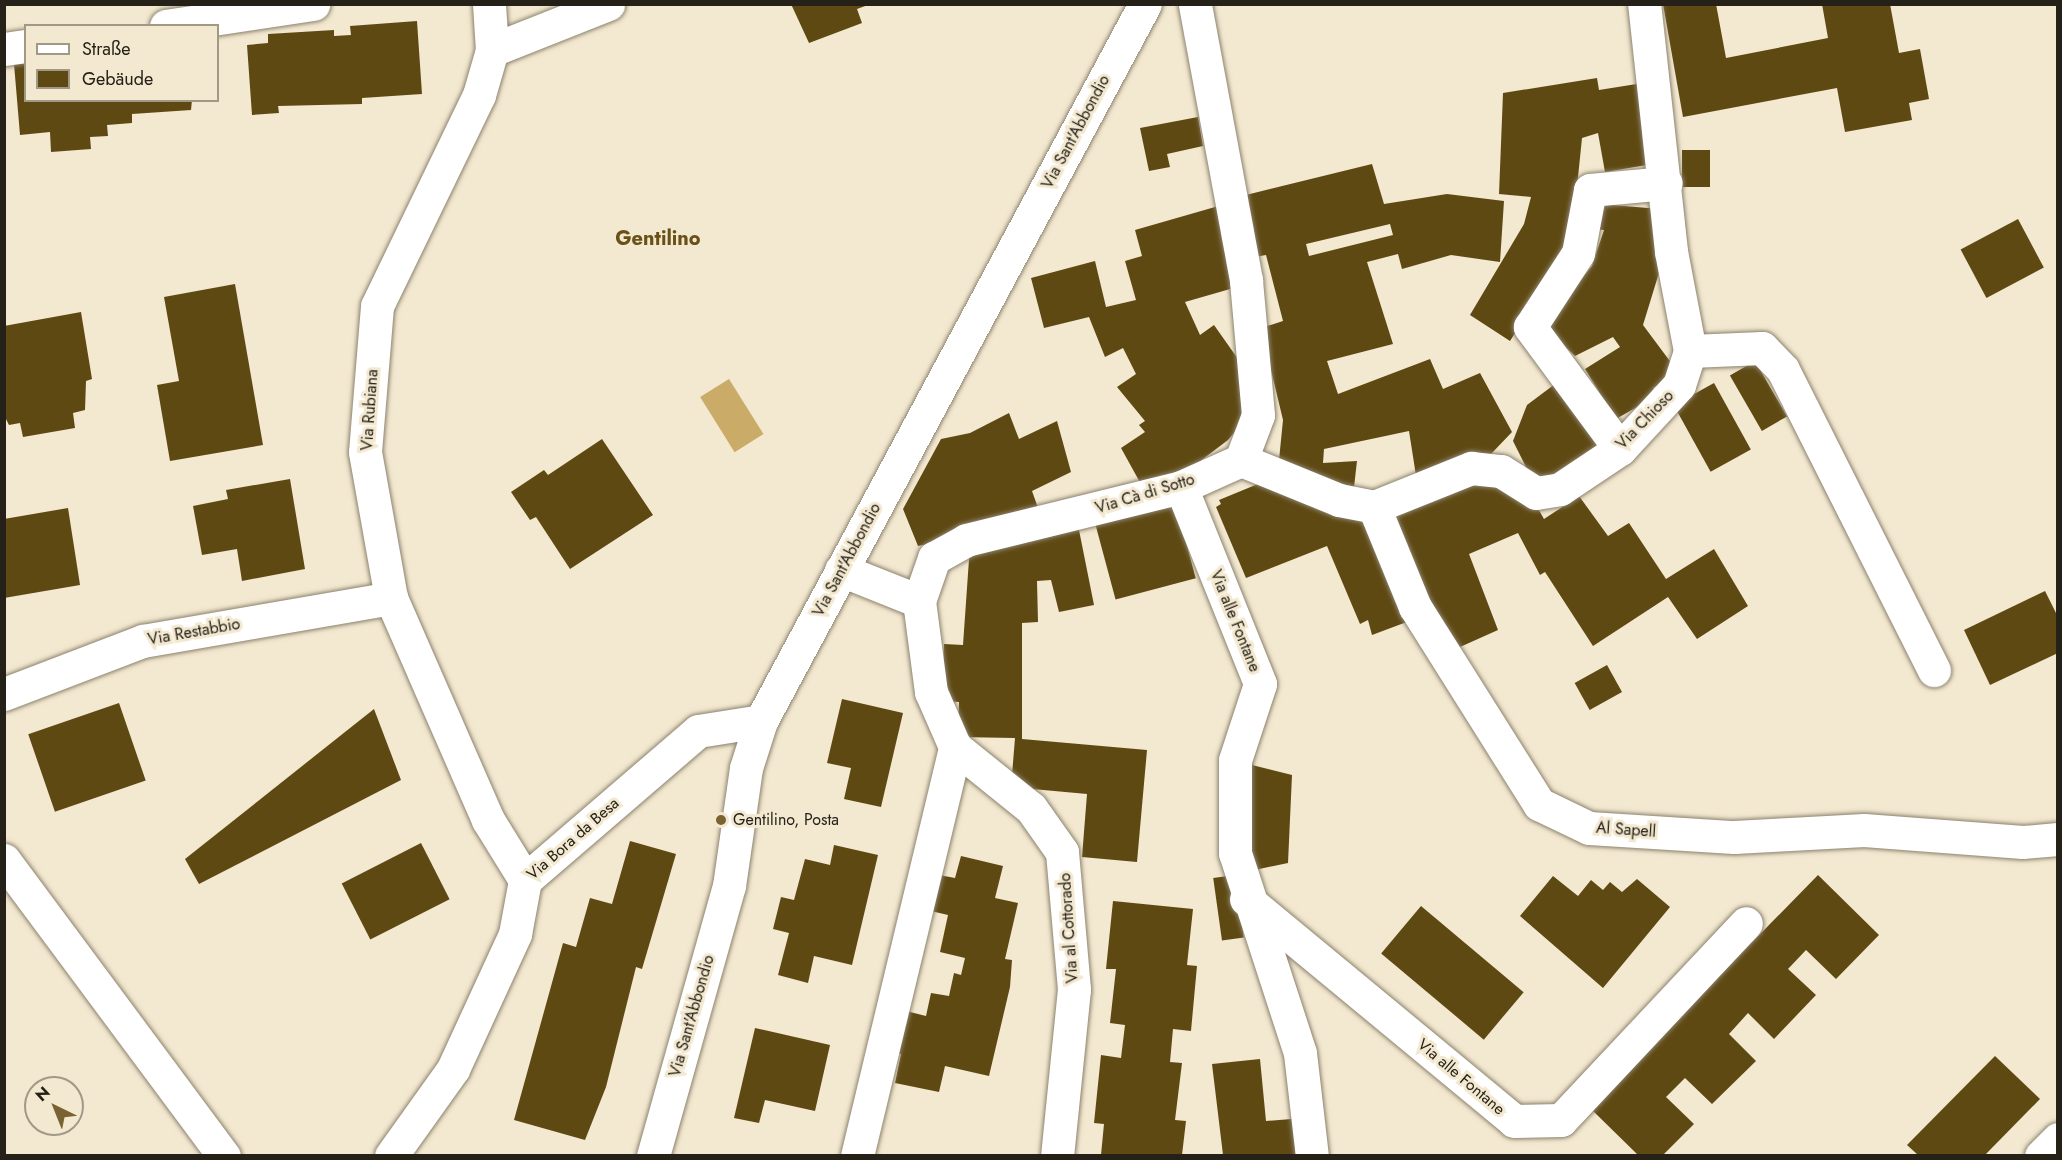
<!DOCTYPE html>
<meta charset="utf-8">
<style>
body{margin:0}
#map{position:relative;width:2062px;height:1160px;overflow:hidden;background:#f3e8d0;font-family:Jost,sans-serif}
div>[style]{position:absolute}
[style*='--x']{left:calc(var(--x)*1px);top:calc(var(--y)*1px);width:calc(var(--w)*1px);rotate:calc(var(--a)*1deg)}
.water>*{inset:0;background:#caab67;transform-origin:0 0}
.building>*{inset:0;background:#5f4913;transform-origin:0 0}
.roads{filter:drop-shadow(0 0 2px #8c826d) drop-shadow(0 0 2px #8c826d)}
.minor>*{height:33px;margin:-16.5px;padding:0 16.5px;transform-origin:16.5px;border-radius:16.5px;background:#fff}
.dots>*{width:16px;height:16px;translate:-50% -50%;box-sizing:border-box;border:3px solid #f3e8d0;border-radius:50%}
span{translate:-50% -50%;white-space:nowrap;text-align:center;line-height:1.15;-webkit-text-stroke:6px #f3e8d0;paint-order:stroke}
.street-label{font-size:16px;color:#252118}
.poi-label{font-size:16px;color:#252118}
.left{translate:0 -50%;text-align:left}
.quarter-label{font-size:20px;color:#685016;font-weight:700}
.frame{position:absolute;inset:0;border:6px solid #252118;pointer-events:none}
.legend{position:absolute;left:24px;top:24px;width:195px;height:78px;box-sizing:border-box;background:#f3e8d0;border:2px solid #a19886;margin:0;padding:8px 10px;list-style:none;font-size:18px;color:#252118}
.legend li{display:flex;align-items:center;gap:12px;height:30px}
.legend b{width:30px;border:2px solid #a19886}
.north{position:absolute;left:24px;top:1076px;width:60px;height:60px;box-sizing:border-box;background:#f3e8d0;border:2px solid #a19886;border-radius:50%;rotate:317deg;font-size:16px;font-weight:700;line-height:24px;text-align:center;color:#252118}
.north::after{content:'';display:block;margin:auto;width:21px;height:27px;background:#7a6333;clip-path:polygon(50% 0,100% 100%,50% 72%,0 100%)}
</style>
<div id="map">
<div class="water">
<div style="left:729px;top:379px;width:65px;height:34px;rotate:58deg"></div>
</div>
<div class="building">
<div style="clip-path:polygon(791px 4px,868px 4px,868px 5px,857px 9px,862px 23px,809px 43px)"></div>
<div style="clip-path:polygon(1663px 4px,1716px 4px,1726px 58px,1828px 38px,1822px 4px,1890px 4px,1899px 53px,1920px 49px,1929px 99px,1909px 103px,1912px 120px,1845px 132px,1837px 88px,1683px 117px)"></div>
<div style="clip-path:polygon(417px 21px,422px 94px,362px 98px,362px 104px,278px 106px,279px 113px,252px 115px,247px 45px,268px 43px,268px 34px,334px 30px,334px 36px,351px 35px,350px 26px)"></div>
<div style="clip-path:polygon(26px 63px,26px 100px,192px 100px,191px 110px,132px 114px,132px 123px,107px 125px,108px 136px,90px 137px,91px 149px,51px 152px,50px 132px,20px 135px,14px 64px)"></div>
<div style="clip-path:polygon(1597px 78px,1599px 90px,1643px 83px,1647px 165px,1605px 172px,1598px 133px,1582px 138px,1571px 246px,1510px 341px,1470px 315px,1524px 224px,1531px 197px,1499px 194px,1503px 93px)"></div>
<div style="clip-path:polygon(1198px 117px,1203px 146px,1167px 154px,1170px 167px,1149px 171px,1140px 128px)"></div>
<div style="left:1682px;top:150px;width:28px;height:37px"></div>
<div style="clip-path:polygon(evenodd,1372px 164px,1384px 204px,1447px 194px,1504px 201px,1500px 262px,1451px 255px,1402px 269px,1398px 254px,1367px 262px,1393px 344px,1327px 361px,1338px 394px,1430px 359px,1443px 389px,1480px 373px,1512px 432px,1491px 454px,1417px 482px,1409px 431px,1324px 449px,1323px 463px,1357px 461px,1353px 496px,1278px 470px,1283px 420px,1261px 328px,1283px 321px,1266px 255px,1249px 258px,1242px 196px,1372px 164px,1390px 224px,1393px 235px,1309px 256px,1306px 244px,1390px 224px)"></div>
<div style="clip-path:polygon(1600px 204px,1660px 209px,1666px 250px,1643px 325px,1678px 372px,1653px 388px,1658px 395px,1616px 419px,1585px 369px,1620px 347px,1613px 337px,1575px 356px,1543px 325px,1592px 266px,1604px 230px,1594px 229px)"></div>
<div style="clip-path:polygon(1222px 205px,1244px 285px,1185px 302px,1200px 335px,1214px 325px,1238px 359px,1245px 420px,1228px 440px,1191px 468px,1142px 486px,1121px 448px,1145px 432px,1139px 425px,1145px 421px,1117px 387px,1136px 374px,1123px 348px,1105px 357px,1089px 317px,1044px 328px,1031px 278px,1095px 261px,1106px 307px,1136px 300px,1125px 261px,1142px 256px,1135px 230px)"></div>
<div style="left:2018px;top:219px;width:55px;height:65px;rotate:62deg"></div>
<div style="clip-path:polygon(235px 284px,263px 445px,170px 461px,157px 385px,179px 381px,164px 297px)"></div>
<div style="clip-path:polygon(81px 312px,92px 379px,86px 381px,85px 410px,73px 413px,75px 428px,23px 437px,20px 423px,9px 425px,4px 415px,4px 326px)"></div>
<div style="left:1755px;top:361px;width:64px;height:29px;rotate:60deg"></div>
<div style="left:1714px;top:383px;width:76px;height:46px;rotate:61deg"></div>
<div style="clip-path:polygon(1555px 384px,1605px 449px,1535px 485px,1513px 441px,1527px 405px)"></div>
<div style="clip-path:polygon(1009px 413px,1019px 439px,1057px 421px,1071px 472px,1032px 491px,1042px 519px,918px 546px,903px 509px,941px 439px,970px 433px)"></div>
<div style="clip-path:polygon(602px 439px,653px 515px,570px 569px,536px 517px,530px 520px,511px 492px,544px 470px,548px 475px)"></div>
<div style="clip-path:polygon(1478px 474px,1532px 498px,1544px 519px,1579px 496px,1608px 536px,1629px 523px,1666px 579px,1714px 549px,1748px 606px,1697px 639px,1668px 597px,1593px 646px,1545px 572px,1540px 575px,1518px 533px,1469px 554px,1498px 630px,1451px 651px,1383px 512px)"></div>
<div style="clip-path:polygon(290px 479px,305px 569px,242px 581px,237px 549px,202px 555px,193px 506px,228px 499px,226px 490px)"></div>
<div style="clip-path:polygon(1270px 479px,1366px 516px,1412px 620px,1372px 635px,1368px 620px,1360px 624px,1327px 546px,1246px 578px,1216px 507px,1221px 504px,1219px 500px)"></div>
<div style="left:1174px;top:497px;width:84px;height:83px;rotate:75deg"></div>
<div style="clip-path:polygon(68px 508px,80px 585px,4px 598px,4px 519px)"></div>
<div style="clip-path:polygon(1078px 525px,1094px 605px,1059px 612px,1051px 580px,1037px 581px,1038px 622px,1022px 623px,1022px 739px,1147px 750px,1137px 862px,1082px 857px,1087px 794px,1011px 787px,1015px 738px,958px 737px,959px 702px,942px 701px,944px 644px,963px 645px,970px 545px)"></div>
<div style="clip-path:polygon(2045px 591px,2058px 617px,2058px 653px,1990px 685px,1964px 630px)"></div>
<div style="left:1607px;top:665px;width:31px;height:37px;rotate:61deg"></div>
<div style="clip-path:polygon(842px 699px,903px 713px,881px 807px,844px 799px,851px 768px,827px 763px)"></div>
<div style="left:119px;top:703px;width:82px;height:96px;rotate:71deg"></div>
<div style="clip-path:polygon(374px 709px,401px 780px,199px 884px,185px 859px)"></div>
<div style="clip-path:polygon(1248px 764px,1292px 775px,1288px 863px,1250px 871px)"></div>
<div style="clip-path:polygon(630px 841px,676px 854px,642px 969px,636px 967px,606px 1087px,585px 1140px,514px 1120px,563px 943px,576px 947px,590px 898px,612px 904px)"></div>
<div style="left:421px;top:843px;width:63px;height:89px;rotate:63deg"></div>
<div style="clip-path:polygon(834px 845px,878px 855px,852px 965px,814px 956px,808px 983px,778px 975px,789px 933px,773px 929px,781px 897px,794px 900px,805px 859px,830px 865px)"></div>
<div style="clip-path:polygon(961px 856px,1003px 866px,995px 898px,1018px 903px,1005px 959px,1012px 960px,1010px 987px,989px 1076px,945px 1066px,939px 1092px,895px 1083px,901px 1054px,897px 1053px,906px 1011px,926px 1016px,931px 993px,949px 996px,954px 973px,961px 975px,965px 958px,940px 952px,948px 915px,931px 911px,939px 875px,955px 878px)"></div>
<div style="left:1235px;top:875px;width:63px;height:22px;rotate:82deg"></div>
<div style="clip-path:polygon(1818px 875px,1879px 935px,1836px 979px,1806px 950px,1788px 969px,1816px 995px,1774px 1039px,1748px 1013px,1729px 1034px,1756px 1061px,1712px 1104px,1685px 1078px,1666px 1097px,1694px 1124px,1663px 1155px,1638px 1155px,1590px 1108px)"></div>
<div style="clip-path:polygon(1553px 876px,1578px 896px,1591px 880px,1603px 890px,1610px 882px,1622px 892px,1637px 879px,1670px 907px,1603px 988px,1520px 916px)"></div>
<div style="clip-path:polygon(1113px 901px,1193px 909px,1187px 965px,1197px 966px,1191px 1031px,1173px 1029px,1170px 1062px,1182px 1063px,1175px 1120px,1186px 1121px,1182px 1155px,1101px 1155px,1104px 1124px,1094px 1123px,1101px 1055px,1121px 1058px,1125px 1025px,1110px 1023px,1116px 969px,1106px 969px)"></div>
<div style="left:1421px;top:906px;width:134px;height:62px;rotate:40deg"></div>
<div style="clip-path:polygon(755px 1028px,830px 1045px,815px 1111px,765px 1100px,759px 1123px,734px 1118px)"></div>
<div style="clip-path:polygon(1995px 1056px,2040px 1099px,1985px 1155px,1918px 1155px,1907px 1145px)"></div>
<div style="clip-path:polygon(1260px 1059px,1266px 1121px,1304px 1118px,1308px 1155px,1223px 1155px,1212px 1064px)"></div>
</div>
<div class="roads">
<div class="minor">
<div style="--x:489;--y:4;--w:46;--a:86.3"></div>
<div style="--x:492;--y:50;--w:47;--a:106.1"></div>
<div style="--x:479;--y:95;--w:234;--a:115.8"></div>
<div style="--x:377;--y:306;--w:146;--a:94.7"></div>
<div style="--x:365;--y:452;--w:148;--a:79.9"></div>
<div style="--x:391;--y:598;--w:242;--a:66.4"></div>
<div style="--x:488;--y:820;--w:70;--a:58.3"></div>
<div style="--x:166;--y:26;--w:149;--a:-8.5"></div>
<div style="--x:4;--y:49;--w:22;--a:-8"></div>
<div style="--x:492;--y:50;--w:125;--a:-21.6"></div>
<div style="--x:1690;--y:351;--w:72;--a:-2.4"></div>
<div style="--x:1762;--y:348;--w:30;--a:46"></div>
<div style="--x:1783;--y:370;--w:336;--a:63.3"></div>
<div style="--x:1620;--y:449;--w:152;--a:-126.4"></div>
<div style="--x:1530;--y:327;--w:88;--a:-57"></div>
<div style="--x:1578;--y:253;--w:64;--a:-79.2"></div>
<div style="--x:1590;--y:190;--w:76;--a:-5.3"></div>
<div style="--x:1241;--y:460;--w:106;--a:22.2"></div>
<div style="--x:1339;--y:500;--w:36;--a:11"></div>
<div style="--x:1374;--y:507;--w:105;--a:-21.9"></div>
<div style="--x:1471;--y:468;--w:30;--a:6"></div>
<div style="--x:1501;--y:471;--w:41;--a:32.2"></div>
<div style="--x:1536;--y:493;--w:24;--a:-9"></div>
<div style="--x:1560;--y:489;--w:72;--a:-33.7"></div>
<div style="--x:1620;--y:449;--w:87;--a:-47.3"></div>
<div style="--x:1679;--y:385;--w:36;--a:-72"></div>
<div style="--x:1690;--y:351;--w:102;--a:-100.8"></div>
<div style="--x:1671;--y:251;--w:248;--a:-96.2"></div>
<div style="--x:1181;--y:487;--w:212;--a:68.1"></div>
<div style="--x:1260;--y:684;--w:80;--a:108.2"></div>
<div style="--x:1235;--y:760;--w:93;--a:90"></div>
<div style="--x:1235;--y:853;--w:210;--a:72"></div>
<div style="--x:1300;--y:1053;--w:104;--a:83.4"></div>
<div style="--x:1374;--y:507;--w:108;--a:67.7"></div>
<div style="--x:1415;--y:607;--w:233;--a:57.8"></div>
<div style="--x:1539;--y:804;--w:55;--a:25.6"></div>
<div style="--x:1589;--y:828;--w:145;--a:3.6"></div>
<div style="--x:1734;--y:837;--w:130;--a:-3.1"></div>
<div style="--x:1864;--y:830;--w:159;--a:4.3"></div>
<div style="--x:2023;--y:842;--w:35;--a:-5"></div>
<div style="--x:841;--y:570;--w:84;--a:21.7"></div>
<div style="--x:919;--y:601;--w:46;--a:-70.8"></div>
<div style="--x:934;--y:558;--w:37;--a:-29"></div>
<div style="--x:966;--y:540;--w:221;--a:-13.8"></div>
<div style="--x:1181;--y:487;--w:66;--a:-24.2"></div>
<div style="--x:1241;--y:460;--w:48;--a:-69.3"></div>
<div style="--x:1258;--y:415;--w:136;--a:-95.1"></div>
<div style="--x:1246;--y:280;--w:281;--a:-100.5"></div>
<div style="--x:919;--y:601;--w:92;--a:82.5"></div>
<div style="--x:931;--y:692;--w:60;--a:66.4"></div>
<div style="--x:955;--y:747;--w:97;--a:38.8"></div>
<div style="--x:1031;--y:808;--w:54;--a:54.8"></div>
<div style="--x:1062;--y:852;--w:138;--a:85"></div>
<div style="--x:1074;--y:989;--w:168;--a:95.8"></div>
<div style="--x:4;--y:694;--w:149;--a:-20.9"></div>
<div style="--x:143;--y:641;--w:252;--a:-9.8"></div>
<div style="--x:4;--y:860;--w:369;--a:53.4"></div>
<div style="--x:1246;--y:899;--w:348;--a:39.6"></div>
<div style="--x:1514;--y:1121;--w:47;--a:-1.2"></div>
<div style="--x:1561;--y:1120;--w:270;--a:-46.8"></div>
<div style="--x:391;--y:1156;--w:107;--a:-54.5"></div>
<div style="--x:453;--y:1069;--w:149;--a:-65.3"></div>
<div style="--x:515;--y:934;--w:55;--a:-79.5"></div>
<div style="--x:525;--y:880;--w:228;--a:-40.7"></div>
<div style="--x:698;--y:731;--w:64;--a:-9"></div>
<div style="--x:653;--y:1156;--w:280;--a:-74.3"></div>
<div style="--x:729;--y:886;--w:119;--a:-81.8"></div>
<div style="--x:746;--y:768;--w:49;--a:-72.3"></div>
<div style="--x:761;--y:721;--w:813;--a:-61.83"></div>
<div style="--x:857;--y:1156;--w:421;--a:-76.5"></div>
<div style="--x:2041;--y:1156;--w:24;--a:-45"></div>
</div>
</div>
<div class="dots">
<div style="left:721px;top:820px;background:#7a6333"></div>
</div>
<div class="street-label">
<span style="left:1076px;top:132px;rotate:-62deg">Via Sant'Abbondio</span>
<span style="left:370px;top:410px;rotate:-86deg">Via Rubiana</span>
<span style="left:1645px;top:420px;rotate:-46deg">Via Chioso</span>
<span style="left:1145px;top:494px;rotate:-17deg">Via Cà di Sotto</span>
<span style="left:847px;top:560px;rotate:-62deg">Via Sant'Abbondio</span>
<span style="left:1235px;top:621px;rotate:68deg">Via alle Fontane</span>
<span style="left:194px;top:632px;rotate:-10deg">Via Restabbio</span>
<span style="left:1626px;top:830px;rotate:4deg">Al Sapell</span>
<span style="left:573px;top:839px;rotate:-41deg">Via Bora da Besa</span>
<span style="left:1069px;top:928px;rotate:-94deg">Via al Cottorado</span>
<span style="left:692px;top:1016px;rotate:-74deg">Via Sant'Abbondio</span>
<span style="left:1461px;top:1077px;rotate:40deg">Via alle Fontane</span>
</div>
<div class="poi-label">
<span class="left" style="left:733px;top:820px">Gentilino, Posta</span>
</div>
<div class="quarter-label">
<span style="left:658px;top:238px">Gentilino</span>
</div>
<div class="frame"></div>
<ul class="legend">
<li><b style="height:8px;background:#fff"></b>Straße</li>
<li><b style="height:16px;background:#5f4913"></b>Gebäude</li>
</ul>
<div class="north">N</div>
</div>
